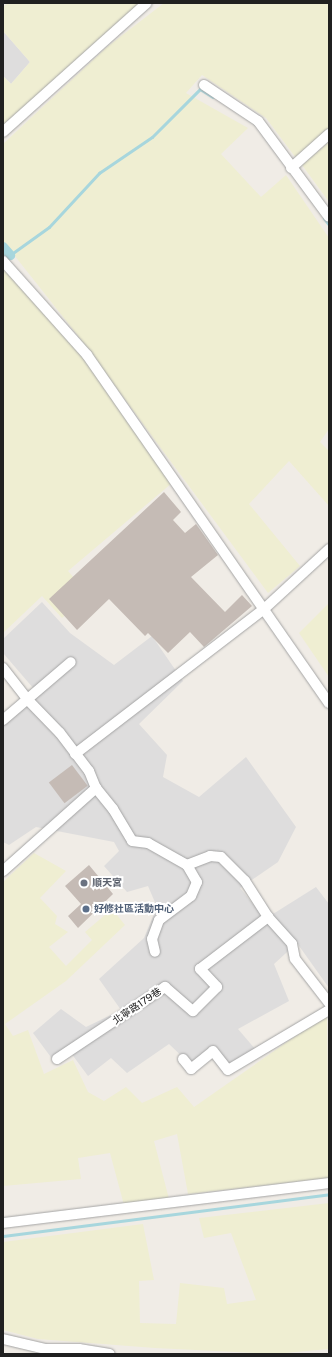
<!DOCTYPE html>
<meta charset="utf-8">
<style>
body{margin:0}
#map{position:relative;width:332px;height:1357px;overflow:hidden;background:#f0ece6;font-family:"Public Sans","Noto Sans TC",sans-serif}
div>[style]{position:absolute}
[style*='--x']{left:calc(var(--x)*1px);top:calc(var(--y)*1px);width:calc(var(--w)*1px);rotate:calc(var(--a)*1deg)}
.residential>*{inset:0;background:#dedddd}
.farmland>*{inset:0;background:#efeed2}
.stream>*{height:3px;margin:-1.5px;padding:0 1.5px;transform-origin:1.5px;border-radius:1.5px;background:#a7d6dd}
.canal>*{height:10px;margin:-5px;padding:0 5px;transform-origin:5px;border-radius:5px;background:#a7d6dd}
.building>*{inset:0;background:#c5bbb5;transform-origin:0 0}
.roads{filter:drop-shadow(0 0 1px #a4a4a4) drop-shadow(0 0 1px #a4a4a4)}
.minor>*{height:10px;margin:-5px;padding:0 5px;transform-origin:5px;border-radius:5px;background:#fff}
.dots>*{width:11px;height:11px;translate:-50% -50%;box-sizing:border-box;border:2px solid #fff;border-radius:50%}
span{translate:-50% -50%;white-space:nowrap;text-align:center;line-height:1.15;-webkit-text-stroke:4px #fff;paint-order:stroke}
.worship-label{font-size:10px;color:#5b616d;font-weight:700}
.left{translate:0 -50%;text-align:left}
.service-label{font-size:10px;color:#4e5e75;font-weight:700}
.street-label{font-size:10px;color:#202020}
.frame{position:absolute;inset:0;border:4px solid #202020;pointer-events:none}
</style>
<div id="map">
<div class="residential">
<div style="clip-path:polygon(3px 31px,30px 62px,11px 84px,3px 76px)"></div>
<div style="clip-path:polygon(42px 602px,70px 633px,114px 665px,152px 636px,183px 681px,139px 724px,167px 755px,163px 777px,199px 797px,246px 757px,296px 827px,278px 862px,240px 888px,265px 919px,316px 887px,329px 904px,329px 988px,297px 943px,274px 964px,289px 1001px,238px 1029px,256px 1050px,228px 1065px,211px 1047px,190px 1064px,169px 1044px,127px 1073px,111px 1058px,88px 1076px,71px 1053px,53px 1060px,33px 1033px,61px 1009px,86px 1027px,121px 1010px,99px 979px,144px 938px,157px 907px,148px 886px,127px 892px,104px 866px,119px 851px,114px 842px,36px 827px,9px 845px,3px 842px,3px 721px,34px 689px,3px 653px,3px 639px)"></div>
</div>
<div class="farmland">
<div style="clip-path:polygon(8px 3px,150px 3px,3px 133px,3px 76px,11px 84px,30px 62px,3px 31px,3px 7px)"></div>
<div style="clip-path:polygon(164px 3px,329px 3px,329px 129px,296px 158px,266px 118px,202px 75px,186px 93px,248px 128px,221px 154px,261px 197px,286px 175px,329px 238px,329px 429px,320px 442px,329px 451px,329px 506px,289px 461px,249px 504px,300px 566px,268px 593px,75px 332px,3px 241px,3px 144px,107px 47px)"></div>
<div style="clip-path:polygon(329px 142px,329px 202px,302px 165px)"></div>
<div style="clip-path:polygon(3px 268px,82px 356px,172px 483px,68px 571px,89px 595px,62px 618px,42px 596px,3px 633px)"></div>
<div style="clip-path:polygon(329px 603px,329px 677px,299px 633px)"></div>
<div style="clip-path:polygon(34px 853px,66px 871px,40px 898px,57px 916px,55px 924px,68px 932px,49px 947px,66px 966px,92px 940px,85px 932px,112px 909px,125px 925px,66px 981px,5px 1024px,13px 1036px,28px 1030px,44px 1074px,73px 1060px,88px 1092px,104px 1101px,126px 1087px,142px 1103px,177px 1087px,194px 1107px,327px 1014px,329px 1178px,188px 1194px,177px 1134px,154px 1141px,169px 1199px,124px 1205px,110px 1153px,78px 1158px,81px 1179px,3px 1186px,3px 882px)"></div>
<div style="clip-path:polygon(329px 1203px,329px 1349px,274px 1354px,155px 1348px,38px 1339px,3px 1330px,3px 1242px,143px 1224px,154px 1280px,139px 1281px,140px 1323px,176px 1324px,180px 1283px,224px 1288px,227px 1304px,256px 1300px,231px 1233px,204px 1238px,199px 1218px)"></div>
</div>
<div class="stream">
<div style="--x:324;--y:218;--w:9;--a:54"></div>
<div style="--x:10;--y:255;--w:48;--a:-35.7"></div>
<div style="--x:49;--y:227;--w:74;--a:-47.2"></div>
<div style="--x:99;--y:173;--w:64;--a:-34.2"></div>
<div style="--x:152;--y:137;--w:68;--a:-45"></div>
<div style="--x:200;--y:89;--w:15;--a:32"></div>
<div style="--x:3;--y:1236;--w:329;--a:-7.3"></div>
</div>
<div class="canal">
<div style="--x:3;--y:247;--w:11;--a:49"></div>
</div>
<div class="building">
<div style="clip-path:polygon(164px 492px,181px 512px,173px 520px,185px 533px,196px 524px,218px 555px,191px 577px,225px 612px,242px 595px,252px 606px,204px 647px,190px 632px,168px 653px,148px 633px,145px 636px,109px 599px,77px 630px,49px 599px)"></div>
<div style="left:72px;top:765px;width:26px;height:29px;rotate:53deg"></div>
<div style="clip-path:polygon(89px 865px,113px 894px,78px 928px,68px 916px,81px 904px,65px 886px)"></div>
</div>
<div class="roads">
<div class="minor">
<div style="--x:204;--y:85;--w:65;--a:33.7"></div>
<div style="--x:258;--y:121;--w:119;--a:53.5"></div>
<div style="--x:3;--y:132;--w:193;--a:-41.9"></div>
<div style="--x:291;--y:168;--w:51;--a:-41.8"></div>
<div style="--x:3;--y:261;--w:126;--a:48.2"></div>
<div style="--x:87;--y:355;--w:424;--a:55.2"></div>
<div style="--x:3;--y:668;--w:39;--a:52"></div>
<div style="--x:27;--y:699;--w:47;--a:45.9"></div>
<div style="--x:60;--y:733;--w:48;--a:52.7"></div>
<div style="--x:89;--y:771;--w:18;--a:68"></div>
<div style="--x:96;--y:788;--w:27;--a:51"></div>
<div style="--x:113;--y:809;--w:37;--a:59"></div>
<div style="--x:132;--y:841;--w:16;--a:7"></div>
<div style="--x:148;--y:843;--w:45;--a:29.4"></div>
<div style="--x:187;--y:865;--w:20;--a:60"></div>
<div style="--x:197;--y:882;--w:15;--a:113"></div>
<div style="--x:191;--y:896;--w:40;--a:143"></div>
<div style="--x:159;--y:920;--w:20;--a:110"></div>
<div style="--x:152;--y:939;--w:13;--a:77"></div>
<div style="--x:3;--y:720;--w:89;--a:-40.5"></div>
<div style="--x:75;--y:754;--w:237;--a:-37.5"></div>
<div style="--x:263;--y:610;--w:90;--a:-42.7"></div>
<div style="--x:187;--y:865;--w:25;--a:-21"></div>
<div style="--x:210;--y:856;--w:11;--a:5"></div>
<div style="--x:221;--y:857;--w:34;--a:45"></div>
<div style="--x:245;--y:881;--w:43;--a:57.4"></div>
<div style="--x:268;--y:917;--w:36;--a:48"></div>
<div style="--x:292;--y:944;--w:15;--a:79"></div>
<div style="--x:295;--y:959;--w:56;--a:52.3"></div>
<div style="--x:3;--y:871;--w:125;--a:-41.7"></div>
<div style="--x:57;--y:1059;--w:130;--a:-33.7"></div>
<div style="--x:165;--y:987;--w:37;--a:41"></div>
<div style="--x:193;--y:1011;--w:34;--a:-45"></div>
<div style="--x:217;--y:987;--w:25;--a:-133"></div>
<div style="--x:200;--y:969;--w:86;--a:-37.4"></div>
<div style="--x:183;--y:1059;--w:13;--a:51"></div>
<div style="--x:191;--y:1069;--w:28;--a:-39"></div>
<div style="--x:213;--y:1051;--w:24;--a:52"></div>
<div style="--x:228;--y:1070;--w:117;--a:-30.7"></div>
<div style="--x:3;--y:1223;--w:328;--a:-7"></div>
<div style="--x:3;--y:1339;--w:43;--a:13.4"></div>
<div style="--x:45;--y:1349;--w:34;--a:0"></div>
<div style="--x:79;--y:1349;--w:31;--a:9"></div>
</div>
</div>
<div class="dots">
<div style="left:84px;top:883px;background:#6b7280"></div>
<div style="left:86px;top:909px;background:#5c6f8a"></div>
</div>
<div class="worship-label">
<span class="left" style="left:92px;top:883px">順天宮</span>
</div>
<div class="service-label">
<span class="left" style="left:94px;top:909px">好修社區活動中心</span>
</div>
<div class="street-label">
<span style="left:137px;top:1006px;rotate:-34deg">北寧路179巷</span>
</div>
<div class="frame"></div>
</div>
